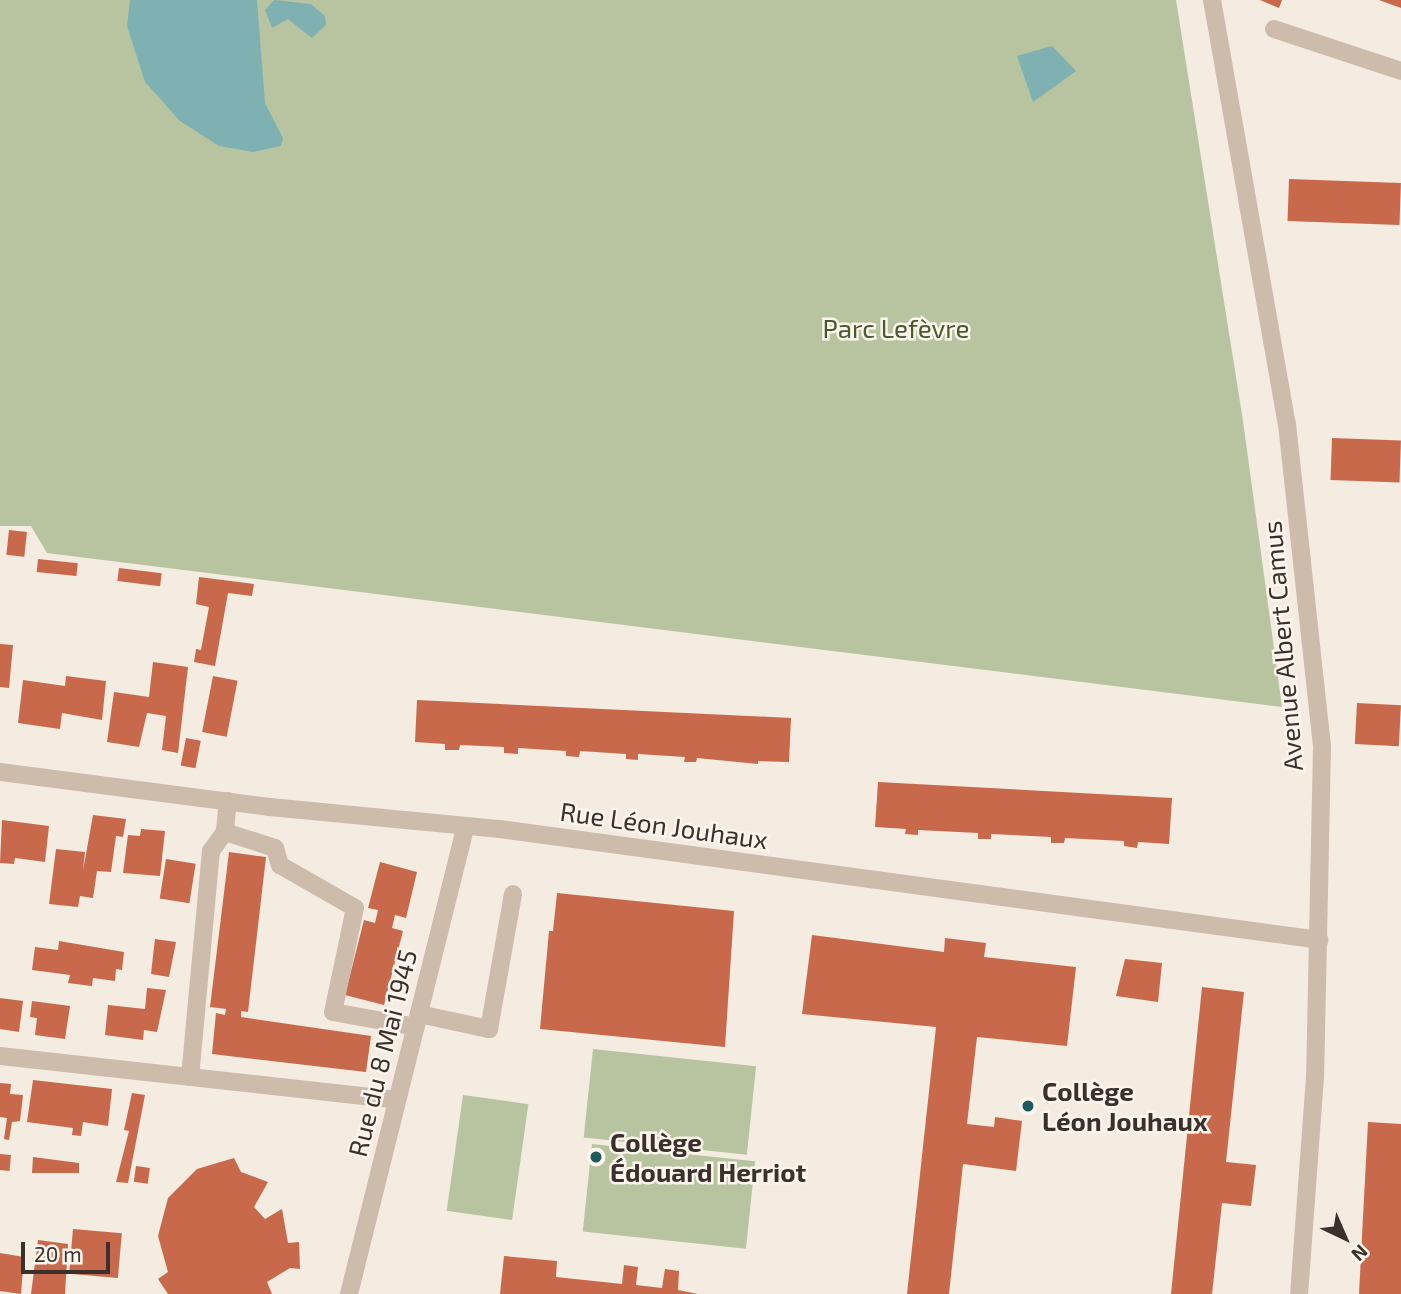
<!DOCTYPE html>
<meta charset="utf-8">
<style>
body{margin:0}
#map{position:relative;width:1401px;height:1294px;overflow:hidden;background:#f4ebe1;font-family:"Exo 2",sans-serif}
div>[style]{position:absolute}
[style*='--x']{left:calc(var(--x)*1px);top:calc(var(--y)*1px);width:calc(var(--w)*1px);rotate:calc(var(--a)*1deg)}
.green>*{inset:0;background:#b8c4a0;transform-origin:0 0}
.water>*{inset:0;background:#7fb0b2}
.building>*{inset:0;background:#c8694b;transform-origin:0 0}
.minor>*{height:18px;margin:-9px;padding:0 9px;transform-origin:9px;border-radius:9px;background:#cdbbac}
.dots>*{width:19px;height:19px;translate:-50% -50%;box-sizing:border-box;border:4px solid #fbf5ee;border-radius:50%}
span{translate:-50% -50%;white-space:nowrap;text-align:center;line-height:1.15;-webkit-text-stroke:5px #fbf5ee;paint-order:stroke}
.park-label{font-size:26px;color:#4a5a2e}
.street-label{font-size:26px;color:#3b302b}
.poi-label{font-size:26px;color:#3b302b;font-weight:700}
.left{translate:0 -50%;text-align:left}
.north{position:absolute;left:1310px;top:1203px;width:70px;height:70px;-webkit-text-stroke:5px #fbf5ee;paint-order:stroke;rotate:136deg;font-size:19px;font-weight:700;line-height:28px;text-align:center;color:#3b302b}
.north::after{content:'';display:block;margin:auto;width:24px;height:32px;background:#3b302b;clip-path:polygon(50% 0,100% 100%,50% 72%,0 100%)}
.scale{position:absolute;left:21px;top:1242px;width:89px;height:32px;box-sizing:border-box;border:4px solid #3b302b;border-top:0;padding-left:9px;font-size:21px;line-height:24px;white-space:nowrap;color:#3b302b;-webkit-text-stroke:5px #fbf5ee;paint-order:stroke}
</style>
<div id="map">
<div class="green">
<div style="clip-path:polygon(0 0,1176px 0,1243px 421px,1282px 707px,47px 553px,31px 526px,0 526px)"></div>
<div style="left:593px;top:1049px;width:164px;height:89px;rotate:6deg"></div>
<div style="left:463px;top:1095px;width:66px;height:117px;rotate:8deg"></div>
<div style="left:592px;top:1144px;width:164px;height:88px;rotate:6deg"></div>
</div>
<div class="water">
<div style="clip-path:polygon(130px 0,257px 0,265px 103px,283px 138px,281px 146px,253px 152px,219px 146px,180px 121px,145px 82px,127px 26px)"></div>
<div style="clip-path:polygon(274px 0,311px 4px,325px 16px,326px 25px,312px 38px,288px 19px,272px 28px,265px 10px)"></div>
<div style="clip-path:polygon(1052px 46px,1076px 71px,1033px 102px,1017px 56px)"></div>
</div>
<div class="building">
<div style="clip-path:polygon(1260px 0,1282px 0,1279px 8px)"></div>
<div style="clip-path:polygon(1379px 0,1401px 0,1401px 8px)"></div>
<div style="left:1289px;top:179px;width:112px;height:42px;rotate:2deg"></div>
<div style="left:1332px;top:438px;width:69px;height:42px;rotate:2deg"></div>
<div style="left:9px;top:530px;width:18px;height:25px;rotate:6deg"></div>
<div style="left:38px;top:559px;width:40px;height:13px;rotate:6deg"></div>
<div style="left:119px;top:568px;width:43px;height:13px;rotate:7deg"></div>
<div style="clip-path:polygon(199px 577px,254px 584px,252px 596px,228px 593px,215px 666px,194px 662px,196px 649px,201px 650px,209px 607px,196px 604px)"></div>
<div style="clip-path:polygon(0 644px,13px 645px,9px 688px,0 687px)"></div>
<div style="clip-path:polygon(153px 662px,188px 667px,178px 753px,162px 750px,166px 716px,147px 713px,139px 747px,107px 742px,114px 692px,149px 697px)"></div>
<div style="clip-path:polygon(66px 676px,106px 681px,102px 720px,62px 713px,60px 729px,18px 723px,23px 680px,65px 686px)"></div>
<div style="left:213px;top:676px;width:25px;height:57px;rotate:11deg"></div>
<div style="clip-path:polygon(417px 700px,791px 718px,789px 762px,758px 761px,758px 764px,697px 758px,696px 762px,684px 762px,685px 757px,638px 754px,638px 760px,626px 759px,626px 754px,580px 751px,579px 757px,566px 756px,566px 751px,518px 748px,518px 754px,504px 753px,504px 747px,460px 745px,459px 750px,445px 750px,445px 744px,415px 742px)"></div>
<div style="left:1357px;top:703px;width:44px;height:41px;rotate:3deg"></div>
<div style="left:186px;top:738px;width:15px;height:28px;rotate:11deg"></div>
<div style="clip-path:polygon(878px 782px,1172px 798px,1169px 844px,1138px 842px,1137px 848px,1124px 846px,1124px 841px,1065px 838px,1064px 843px,1051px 843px,1051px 837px,991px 834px,991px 839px,978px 839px,978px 833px,918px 830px,918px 835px,905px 834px,906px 829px,875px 827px)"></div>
<div style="clip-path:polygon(93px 815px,126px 819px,123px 837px,116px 836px,111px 872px,97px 871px,93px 898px,80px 896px,78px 907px,49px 904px,56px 849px,85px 852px,83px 871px)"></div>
<div style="clip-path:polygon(2px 820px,49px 826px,45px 862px,15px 858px,14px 864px,0 863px)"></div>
<div style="clip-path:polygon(141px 829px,165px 831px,160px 876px,123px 873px,128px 835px,140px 836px)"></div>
<div style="clip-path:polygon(229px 852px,266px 857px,248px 1012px,241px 1011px,241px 1017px,371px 1036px,366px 1072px,212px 1054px,216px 1013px,225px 1015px,226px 1009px,210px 1007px)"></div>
<div style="left:166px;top:859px;width:30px;height:40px;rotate:9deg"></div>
<div style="clip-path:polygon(380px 862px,417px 872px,406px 918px,395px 915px,392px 928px,403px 931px,384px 1005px,345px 995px,364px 920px,375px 923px,378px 910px,368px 908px)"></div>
<div style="clip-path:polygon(557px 893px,734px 911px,725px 1047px,540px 1029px,549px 931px,553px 931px)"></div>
<div style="clip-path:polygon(812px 935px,944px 952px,945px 938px,986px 943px,984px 957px,1076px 967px,1067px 1046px,977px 1037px,967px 1124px,994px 1127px,995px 1117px,1022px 1121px,1016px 1171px,963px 1164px,949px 1294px,907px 1294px,936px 1027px,802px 1014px)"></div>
<div style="clip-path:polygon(155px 939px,176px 942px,169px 977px,151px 974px)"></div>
<div style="clip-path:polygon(59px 941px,124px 952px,122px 970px,116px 969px,115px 981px,93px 978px,92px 986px,68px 983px,70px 975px,32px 970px,35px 947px,58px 950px)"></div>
<div style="clip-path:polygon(1125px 959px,1162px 963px,1158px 1002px,1116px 996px)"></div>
<div style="clip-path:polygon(1202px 987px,1244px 992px,1226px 1162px,1256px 1165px,1251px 1206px,1222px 1203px,1212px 1294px,1171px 1294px)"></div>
<div style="clip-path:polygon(147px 988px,166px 990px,157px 1032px,144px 1030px,143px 1040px,105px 1035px,108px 1005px,145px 1009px)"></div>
<div style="clip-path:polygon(0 998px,23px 1001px,19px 1032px,0 1029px)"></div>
<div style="clip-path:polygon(32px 1001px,70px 1006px,65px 1039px,35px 1035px,37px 1018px,30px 1017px)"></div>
<div style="clip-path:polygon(33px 1080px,112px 1089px,108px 1126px,83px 1122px,81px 1136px,72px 1135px,73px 1128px,27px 1122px)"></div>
<div style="clip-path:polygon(0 1083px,11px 1084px,10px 1094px,23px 1095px,20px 1121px,12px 1122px,9px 1140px,4px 1139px,7px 1118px,0 1117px)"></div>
<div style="clip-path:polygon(132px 1093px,145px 1095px,128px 1183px,116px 1182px,129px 1131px,124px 1130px)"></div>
<div style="clip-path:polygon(1368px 1122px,1401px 1124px,1401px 1294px,1359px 1294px)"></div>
<div style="left:0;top:1154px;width:11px;height:16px;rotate:5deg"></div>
<div style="clip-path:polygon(33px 1157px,79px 1163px,79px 1173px,32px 1173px)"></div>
<div style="clip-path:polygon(234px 1158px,241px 1172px,268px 1182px,254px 1207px,265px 1219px,282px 1209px,288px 1243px,299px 1242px,300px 1269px,290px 1268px,267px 1282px,272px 1294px,168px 1294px,158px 1279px,168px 1272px,158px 1236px,168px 1198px,197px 1169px)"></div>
<div style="left:136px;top:1166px;width:14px;height:16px;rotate:8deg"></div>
<div style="left:73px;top:1229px;width:49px;height:45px;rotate:5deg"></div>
<div style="clip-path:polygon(38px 1240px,68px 1244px,65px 1294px,31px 1294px)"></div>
<div style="clip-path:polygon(0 1253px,24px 1257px,21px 1294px,0 1291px)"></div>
<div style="clip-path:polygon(504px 1256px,557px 1261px,556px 1277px,622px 1284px,624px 1265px,638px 1267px,636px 1285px,662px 1288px,665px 1269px,679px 1271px,678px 1290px,698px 1294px,500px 1294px)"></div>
</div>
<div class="minor">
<div style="--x:1212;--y:0;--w:431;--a:80"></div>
<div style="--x:1287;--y:424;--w:325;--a:83.8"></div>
<div style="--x:1322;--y:747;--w:330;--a:91.2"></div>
<div style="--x:1315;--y:1077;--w:218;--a:94.2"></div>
<div style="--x:1274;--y:29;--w:134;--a:18.3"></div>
<div style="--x:0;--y:772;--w:272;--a:7.4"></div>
<div style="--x:270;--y:807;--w:231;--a:5.5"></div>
<div style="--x:500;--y:829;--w:827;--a:7.71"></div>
<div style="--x:228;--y:801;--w:31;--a:96"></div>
<div style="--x:225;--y:832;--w:52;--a:17.7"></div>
<div style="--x:275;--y:848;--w:18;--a:74"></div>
<div style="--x:280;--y:865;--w:86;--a:29.8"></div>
<div style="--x:355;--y:908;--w:106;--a:101.9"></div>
<div style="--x:333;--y:1012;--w:84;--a:10.2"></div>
<div style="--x:419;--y:1014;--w:72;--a:12.1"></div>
<div style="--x:489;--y:1029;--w:137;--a:-79.9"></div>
<div style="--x:0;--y:1056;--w:398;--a:6.3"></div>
<div style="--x:190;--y:1077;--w:227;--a:-84.7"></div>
<div style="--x:211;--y:851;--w:24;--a:-54"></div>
<div style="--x:349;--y:1294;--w:482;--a:-76"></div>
</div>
<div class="dots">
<div style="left:1028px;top:1106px;background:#1f5a5e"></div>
<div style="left:596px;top:1157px;background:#1f5a5e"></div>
</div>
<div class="park-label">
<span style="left:896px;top:328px">Parc Lefèvre</span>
</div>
<div class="street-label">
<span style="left:1282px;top:646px;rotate:-95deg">Avenue Albert Camus</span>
<span style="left:664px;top:825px;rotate:8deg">Rue Léon Jouhaux</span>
<span style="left:382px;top:1053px;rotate:-76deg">Rue du 8 Mai 1945</span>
</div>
<div class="poi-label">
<span class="left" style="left:1042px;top:1106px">Collège<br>Léon Jouhaux</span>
<span class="left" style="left:610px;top:1157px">Collège<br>Édouard Herriot</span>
</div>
<div class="north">N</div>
<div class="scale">20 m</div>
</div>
